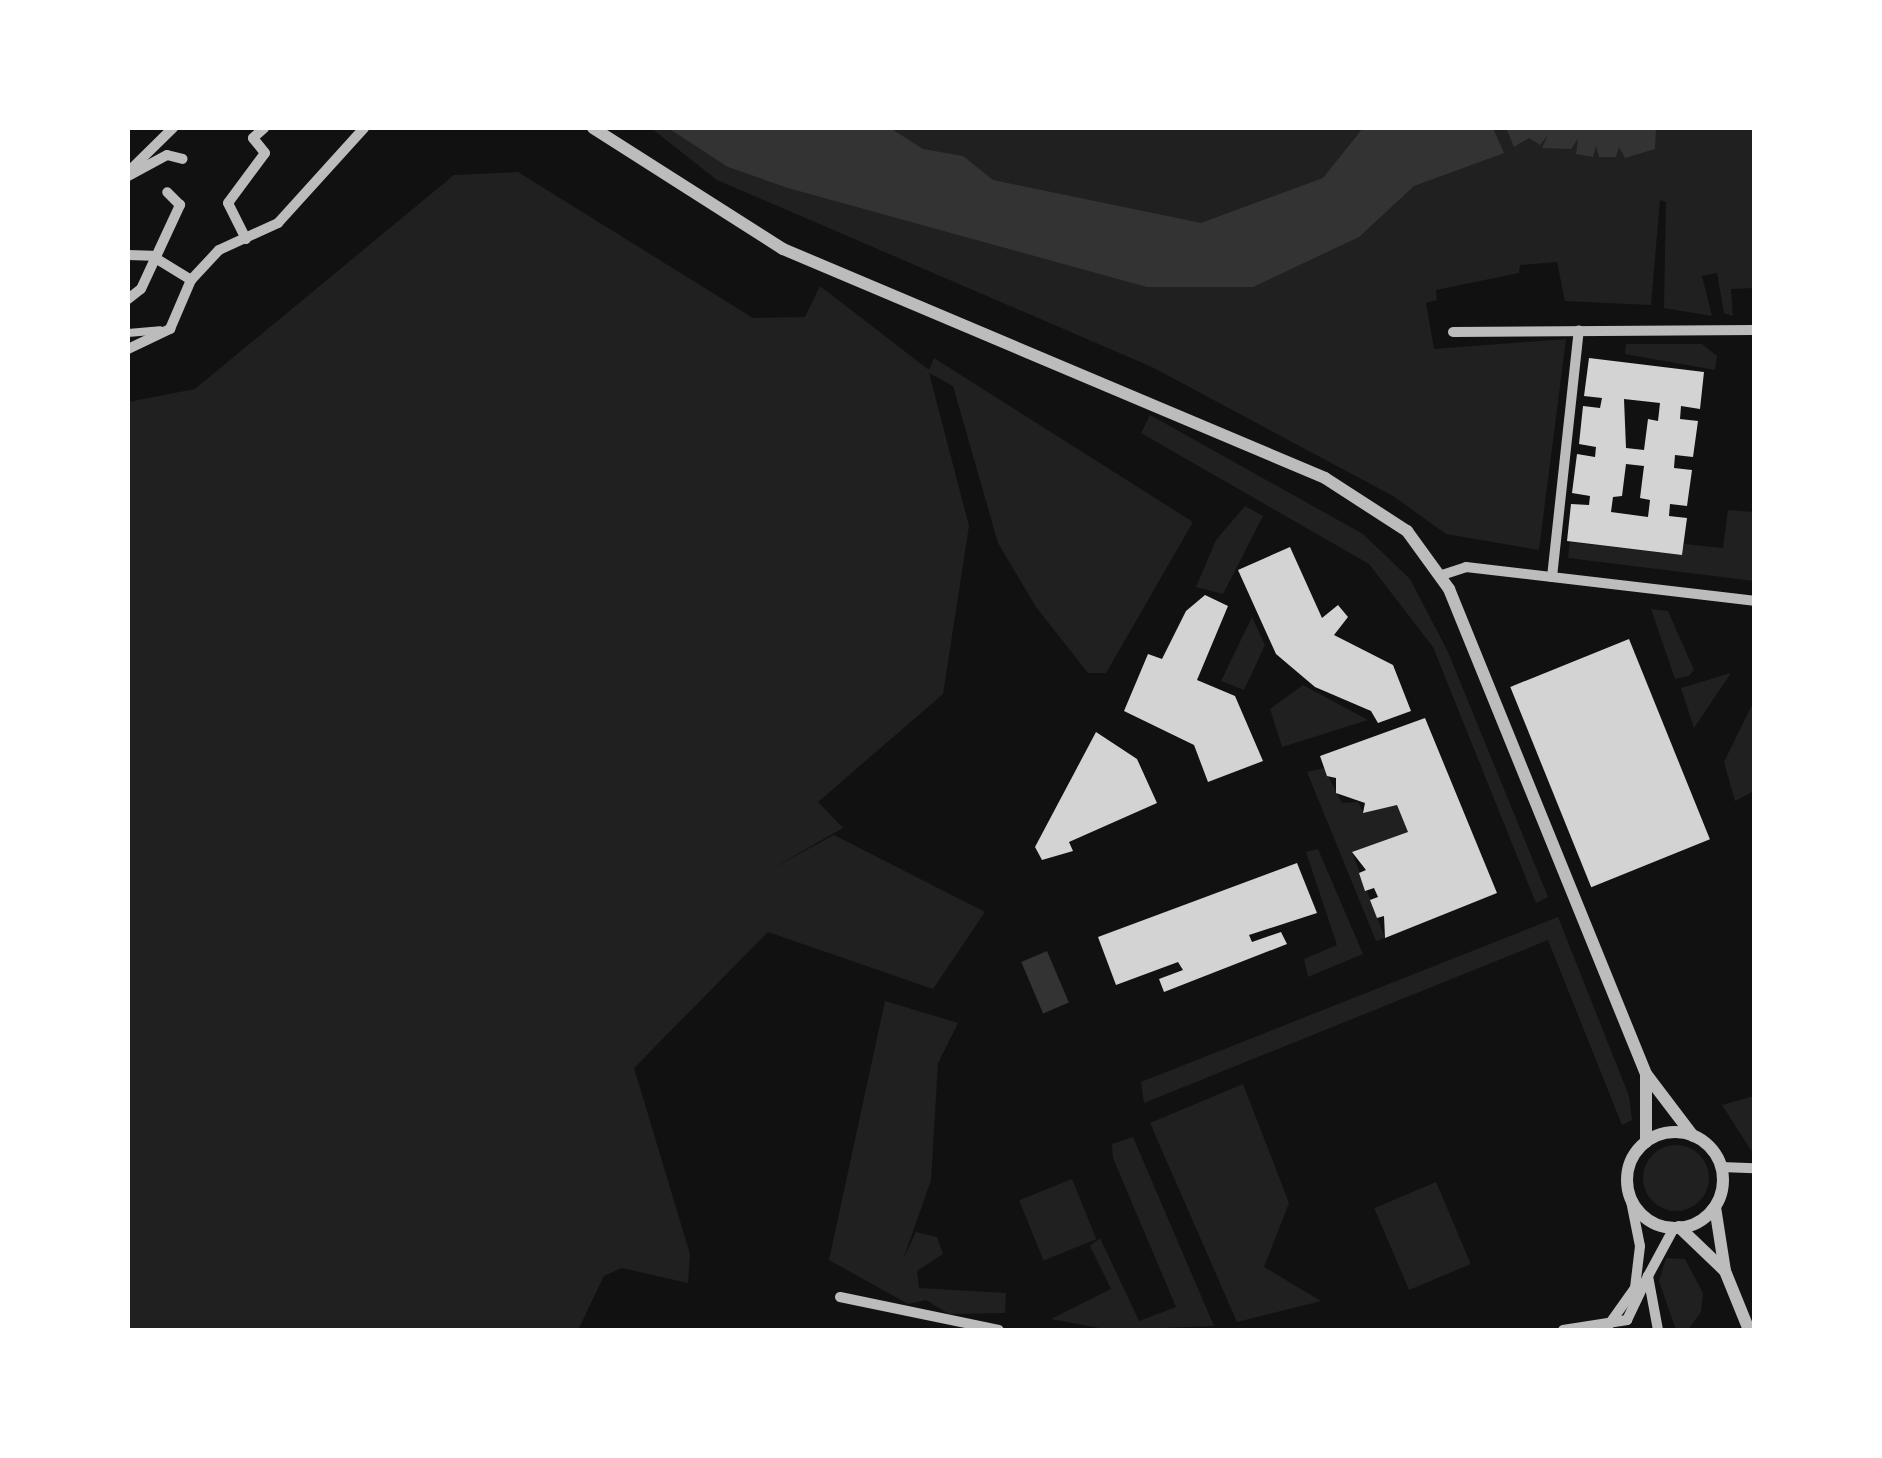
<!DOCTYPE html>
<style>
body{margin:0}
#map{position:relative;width:1882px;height:1458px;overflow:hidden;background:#111;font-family:Ubuntu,sans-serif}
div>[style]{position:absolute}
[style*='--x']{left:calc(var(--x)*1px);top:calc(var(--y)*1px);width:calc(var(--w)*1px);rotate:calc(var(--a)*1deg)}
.green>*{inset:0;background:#202020;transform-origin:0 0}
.round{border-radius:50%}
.water>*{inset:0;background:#333;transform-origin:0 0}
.building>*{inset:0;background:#d3d3d3;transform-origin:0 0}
.pedestrian>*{height:8px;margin:-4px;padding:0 4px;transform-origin:4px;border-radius:4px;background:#bcbcbc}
.minor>*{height:10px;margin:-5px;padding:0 5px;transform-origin:5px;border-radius:5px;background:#bcbcbc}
.tertiary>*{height:12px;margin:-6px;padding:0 6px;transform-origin:6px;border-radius:6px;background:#bcbcbc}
.tertiary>.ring{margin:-6px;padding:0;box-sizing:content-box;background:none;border:12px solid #bcbcbc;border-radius:50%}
span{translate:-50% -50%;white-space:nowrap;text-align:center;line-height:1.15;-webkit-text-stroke:9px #fff;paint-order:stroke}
.frame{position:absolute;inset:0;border:130px solid #fff;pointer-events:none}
</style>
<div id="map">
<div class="green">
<div style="clip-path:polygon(651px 128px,1754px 128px,1754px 288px,1731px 289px,1733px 316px,1724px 313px,1717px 273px,1702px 276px,1712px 316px,1664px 308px,1666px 202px,1660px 200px,1651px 305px,1565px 301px,1557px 262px,1520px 265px,1519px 273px,1436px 290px,1437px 300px,1426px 303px,1434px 349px,1566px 339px,1539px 550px,1446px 534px,1393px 496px,1152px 367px,717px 180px)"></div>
<div style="clip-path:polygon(518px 172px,753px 318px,805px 317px,820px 286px,929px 370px,934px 358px,1193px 522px,1106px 673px,1088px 673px,1036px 607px,998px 543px,953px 386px,929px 373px,969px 526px,943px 694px,818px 802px,843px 828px,769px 870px,834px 835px,985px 912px,933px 989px,768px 932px,634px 1068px,690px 1254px,688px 1283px,622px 1268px,604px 1276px,578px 1330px,128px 1330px,128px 402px,195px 389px,454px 175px)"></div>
<div style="clip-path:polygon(1626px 344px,1702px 344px,1717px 356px,1715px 370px,1625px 354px)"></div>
<div style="clip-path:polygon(1150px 415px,1363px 534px,1410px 579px,1448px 652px,1548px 897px,1536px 903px,1433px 647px,1369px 564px,1141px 433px)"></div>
<div style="clip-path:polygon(1245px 506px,1263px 516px,1223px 594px,1196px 587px,1216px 540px)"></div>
<div style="clip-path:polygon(1728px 510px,1754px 512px,1754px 581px,1568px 558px,1570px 542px,1682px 555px,1684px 544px,1723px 548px)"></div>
<div style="clip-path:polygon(1651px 609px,1668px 611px,1694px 670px,1689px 676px,1675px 679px)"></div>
<div style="clip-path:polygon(1252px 617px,1265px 645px,1244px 690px,1221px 681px)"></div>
<div style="clip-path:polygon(1731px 673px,1694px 728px,1681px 688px)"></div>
<div style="clip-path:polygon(1303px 685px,1368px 720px,1282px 747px,1270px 709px)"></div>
<div style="clip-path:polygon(1754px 701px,1754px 791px,1735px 801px,1724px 762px)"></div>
<div style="clip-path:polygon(1324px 768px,1342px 803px,1358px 802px,1363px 812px,1397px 805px,1408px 832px,1352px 852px,1385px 938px,1376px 941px,1307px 772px)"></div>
<div style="clip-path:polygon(1318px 849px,1363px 954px,1308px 977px,1304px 959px,1337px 945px,1306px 852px)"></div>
<div style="clip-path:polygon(1558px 917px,1629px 1096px,1632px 1120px,1622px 1125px,1548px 940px,1144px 1103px,1141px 1082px)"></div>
<div style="clip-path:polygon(885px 1001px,958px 1023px,938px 1063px,931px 1180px,903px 1260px,916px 1232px,937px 1237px,943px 1254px,917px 1271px,919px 1288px,1006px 1293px,1005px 1313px,949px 1314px,926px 1300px,908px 1304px,829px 1260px)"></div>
<div style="clip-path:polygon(1243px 1084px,1289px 1203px,1264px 1267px,1321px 1301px,1237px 1322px,1150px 1123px)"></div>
<div style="clip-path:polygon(1754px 1096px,1754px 1155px,1722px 1105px)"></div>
<div style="clip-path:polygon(1133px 1137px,1214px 1326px,1110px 1330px,1051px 1319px,1111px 1289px,1090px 1246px,1100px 1238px,1139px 1321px,1176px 1307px,1113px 1158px,1112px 1144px)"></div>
<div class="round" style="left:1643px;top:1145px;width:66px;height:66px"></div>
<div style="left:1072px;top:1179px;width:65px;height:57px;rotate:68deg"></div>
<div style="left:1436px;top:1182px;width:89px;height:67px;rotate:67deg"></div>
<div style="clip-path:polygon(1666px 1258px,1685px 1259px,1703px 1293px,1701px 1312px,1688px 1330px,1676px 1330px,1659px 1281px)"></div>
</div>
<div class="water">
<div style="clip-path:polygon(668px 128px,890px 128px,923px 149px,963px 156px,993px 180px,1201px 223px,1323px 178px,1363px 128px,1493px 128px,1504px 153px,1414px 186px,1359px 237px,1253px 287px,1147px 287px,788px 188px,728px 167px)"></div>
<div style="clip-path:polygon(1506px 128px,1656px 128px,1655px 149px,1625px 158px,1619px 147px,1616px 157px,1599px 157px,1596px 146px,1593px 157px,1576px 154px,1578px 139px,1571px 149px,1542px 148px,1548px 135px,1540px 145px,1529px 138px,1514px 147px)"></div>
<div style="left:1047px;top:951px;width:56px;height:28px;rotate:67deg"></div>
</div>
<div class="building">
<div style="clip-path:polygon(evenodd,1589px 358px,1704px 372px,1700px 409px,1681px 406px,1680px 419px,1698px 421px,1693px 457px,1675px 455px,1674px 468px,1692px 470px,1687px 506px,1670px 504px,1669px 516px,1687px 518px,1682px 555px,1567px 541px,1571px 504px,1589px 505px,1590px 496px,1572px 493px,1577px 454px,1595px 457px,1596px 447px,1579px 444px,1583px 406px,1600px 408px,1602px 398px,1584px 396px,1589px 358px,1624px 399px,1660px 403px,1658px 421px,1648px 419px,1644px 450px,1626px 448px,1624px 399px,1589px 358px,1626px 464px,1644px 466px,1640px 498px,1650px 500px,1648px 517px,1611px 512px,1613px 497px,1622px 496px,1626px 464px)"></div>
<div style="clip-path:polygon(1290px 547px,1322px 618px,1338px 605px,1348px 617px,1334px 635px,1393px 665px,1411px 711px,1378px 723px,1371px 711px,1315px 687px,1276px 654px,1238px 570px)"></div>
<div style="clip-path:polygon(1205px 595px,1228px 606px,1197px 680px,1235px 696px,1263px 761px,1208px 782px,1194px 745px,1124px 711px,1148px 654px,1162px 659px,1186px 611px)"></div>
<div style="left:1629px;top:639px;width:216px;height:128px;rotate:68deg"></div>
<div style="clip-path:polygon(1425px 718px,1497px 893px,1385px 938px,1384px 916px,1377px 918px,1370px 900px,1378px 897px,1374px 888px,1365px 891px,1359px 873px,1366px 870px,1352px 852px,1408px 832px,1397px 805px,1363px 813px,1365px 803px,1336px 793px,1336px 778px,1327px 776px,1320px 756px)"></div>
<div style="clip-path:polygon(1096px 732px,1137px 759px,1157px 803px,1069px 842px,1073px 851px,1042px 860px,1035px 847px)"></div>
<div style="clip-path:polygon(1297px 863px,1317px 913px,1249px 935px,1252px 942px,1281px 932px,1287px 944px,1164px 992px,1159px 979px,1183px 970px,1178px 962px,1116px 985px,1098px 937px)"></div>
</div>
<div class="pedestrian">
<div style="--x:128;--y:333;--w:32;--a:-5"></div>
</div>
<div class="minor">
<div style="--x:128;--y:172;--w:63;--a:-44.4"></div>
<div style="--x:128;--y:176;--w:44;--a:-28.3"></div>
<div style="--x:167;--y:155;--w:16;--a:14"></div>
<div style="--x:246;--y:239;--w:40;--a:-116.6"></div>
<div style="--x:228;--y:203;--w:62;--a:-53.5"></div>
<div style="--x:265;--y:153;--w:19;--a:-129"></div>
<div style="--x:253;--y:138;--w:15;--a:-42"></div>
<div style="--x:128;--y:255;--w:24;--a:2"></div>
<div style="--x:152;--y:256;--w:46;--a:31.6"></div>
<div style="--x:128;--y:299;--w:16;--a:-38"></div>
<div style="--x:141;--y:289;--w:93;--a:-65.1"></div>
<div style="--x:180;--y:205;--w:18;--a:-135"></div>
<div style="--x:1453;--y:332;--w:301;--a:-0.4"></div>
<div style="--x:128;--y:349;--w:47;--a:-25.5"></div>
<div style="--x:170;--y:329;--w:53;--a:-66.8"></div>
<div style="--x:191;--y:280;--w:41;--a:-47"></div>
<div style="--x:219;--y:250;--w:65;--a:-24.6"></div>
<div style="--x:278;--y:223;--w:128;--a:-47.8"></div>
<div style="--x:1442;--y:575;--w:25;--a:-18"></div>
<div style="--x:1466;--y:567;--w:290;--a:6.7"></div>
<div style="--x:1552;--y:577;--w:248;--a:-83.8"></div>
<div style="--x:1721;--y:1167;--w:33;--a:2"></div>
<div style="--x:840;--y:1297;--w:162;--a:11.7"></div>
<div style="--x:1608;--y:1326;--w:47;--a:-54.6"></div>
<div style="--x:1635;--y:1288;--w:42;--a:-83.2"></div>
<div style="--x:1640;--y:1246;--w:51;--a:-101.3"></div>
<div style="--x:1563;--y:1330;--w:65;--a:-8.9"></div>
<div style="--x:1627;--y:1320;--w:49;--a:-64.5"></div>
<div style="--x:1658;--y:1330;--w:55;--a:-100.5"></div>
<div style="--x:1648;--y:1276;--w:55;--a:-61.6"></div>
</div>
<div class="tertiary">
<div style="--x:593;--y:128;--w:225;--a:32.5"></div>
<div style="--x:783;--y:249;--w:588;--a:22.9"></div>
<div style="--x:1325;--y:478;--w:98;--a:32.9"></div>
<div style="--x:1407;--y:531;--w:72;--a:54.1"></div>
<div style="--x:1449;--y:589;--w:523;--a:67.89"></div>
<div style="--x:1646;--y:1074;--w:78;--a:52.8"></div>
<div class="ring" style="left:1627px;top:1132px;width:84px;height:84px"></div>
<div style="--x:1646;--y:1142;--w:66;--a:-90"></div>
<div style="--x:1715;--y:1207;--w:65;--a:81.1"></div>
<div style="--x:1725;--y:1271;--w:64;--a:67.9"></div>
<div style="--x:1679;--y:1227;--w:62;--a:43.7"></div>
</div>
<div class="frame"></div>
</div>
